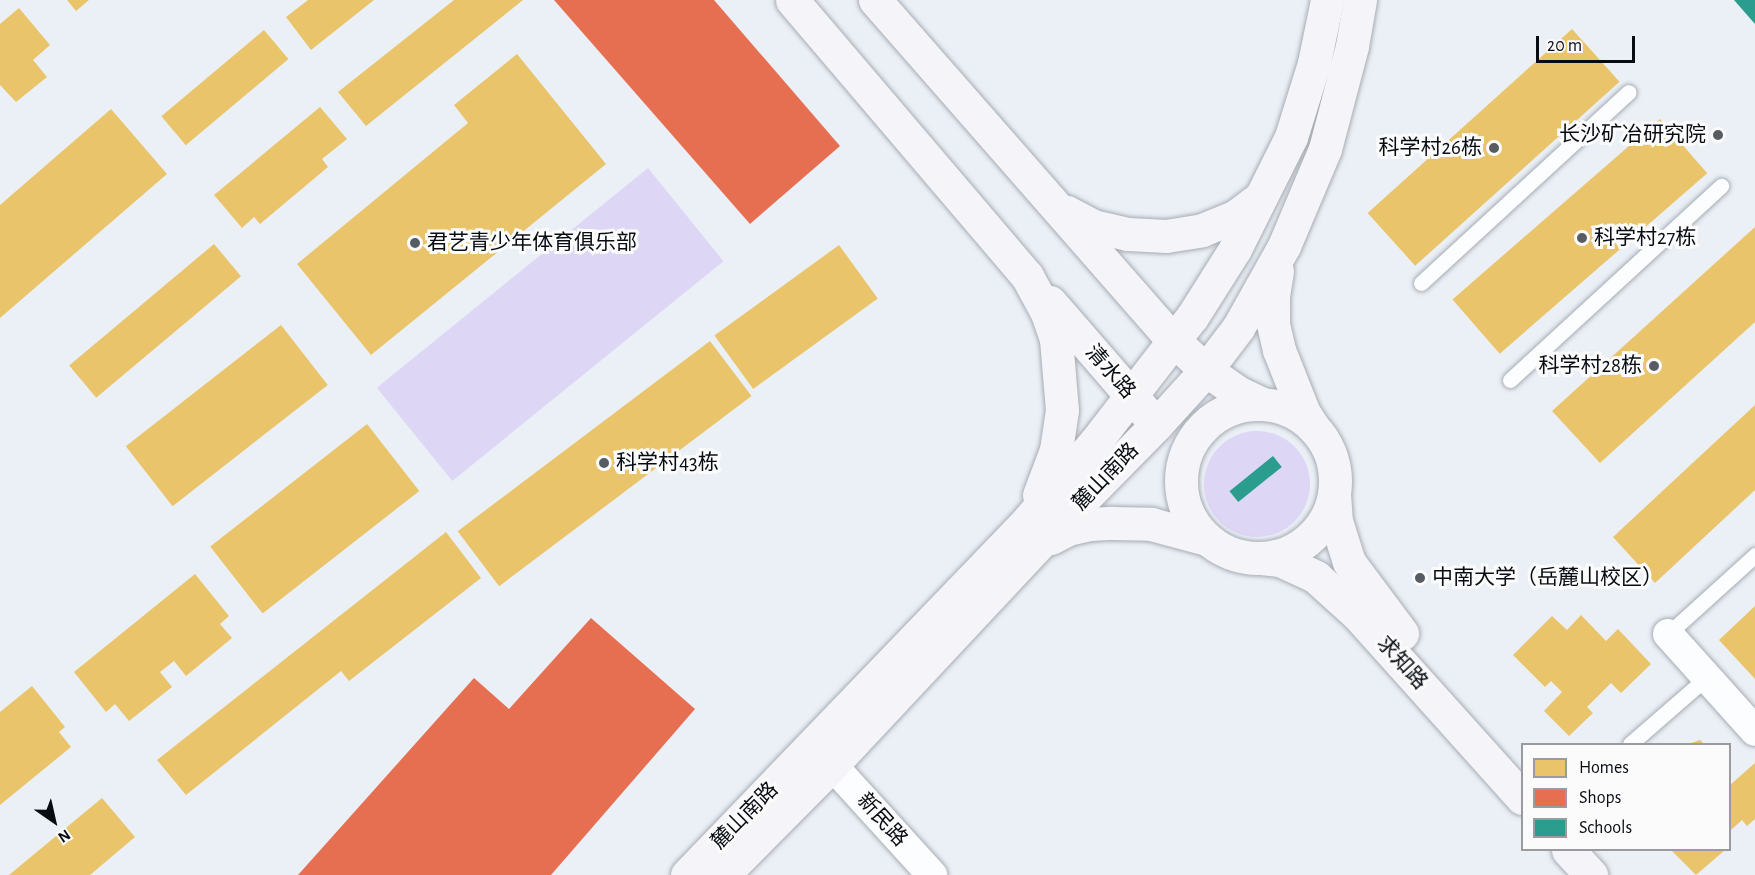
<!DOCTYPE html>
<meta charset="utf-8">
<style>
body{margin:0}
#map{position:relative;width:1755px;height:875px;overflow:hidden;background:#ebf0f7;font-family:"Alegreya Sans","Noto Sans SC",sans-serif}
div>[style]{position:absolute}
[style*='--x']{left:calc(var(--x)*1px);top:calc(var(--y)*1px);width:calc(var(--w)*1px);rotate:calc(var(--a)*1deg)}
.green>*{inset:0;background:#ddd6f5;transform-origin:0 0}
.round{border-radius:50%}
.homes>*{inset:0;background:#e9c46a;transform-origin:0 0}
.shops>*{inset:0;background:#e76f51}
.schools>*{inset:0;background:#2a9d8f;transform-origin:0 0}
.roads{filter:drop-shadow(0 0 2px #a7acb3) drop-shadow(0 0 2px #a7acb3)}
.lane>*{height:15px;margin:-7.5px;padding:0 7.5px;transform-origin:7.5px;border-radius:7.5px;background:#fcfdfe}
.street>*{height:30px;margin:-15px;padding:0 15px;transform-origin:15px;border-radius:15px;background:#fcfdfe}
.secondary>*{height:33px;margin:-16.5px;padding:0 16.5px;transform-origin:16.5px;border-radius:16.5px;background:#f4f4f9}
.secondary>.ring{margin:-16.5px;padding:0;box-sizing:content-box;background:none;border:33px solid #f4f4f9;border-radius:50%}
.dots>*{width:16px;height:16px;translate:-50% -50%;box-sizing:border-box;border:3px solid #fbfbfb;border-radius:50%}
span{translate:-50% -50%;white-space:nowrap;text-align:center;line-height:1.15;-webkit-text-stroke:6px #fbfbfb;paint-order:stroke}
.poi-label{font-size:21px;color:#070c13}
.right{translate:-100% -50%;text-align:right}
.left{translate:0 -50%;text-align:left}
.street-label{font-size:21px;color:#070c13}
.legend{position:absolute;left:1521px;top:743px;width:210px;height:108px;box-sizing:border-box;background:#fbfbfb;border:2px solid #999b9e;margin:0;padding:8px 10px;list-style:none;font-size:18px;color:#070c13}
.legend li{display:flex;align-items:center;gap:12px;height:30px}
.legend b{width:30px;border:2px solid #999b9e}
.north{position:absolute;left:24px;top:791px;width:60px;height:60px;-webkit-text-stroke:4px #fbfbfb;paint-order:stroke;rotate:146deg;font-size:16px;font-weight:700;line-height:24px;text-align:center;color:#070c13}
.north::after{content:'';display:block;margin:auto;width:21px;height:27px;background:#070c13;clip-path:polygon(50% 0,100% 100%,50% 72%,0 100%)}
.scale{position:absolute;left:1536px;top:36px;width:99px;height:27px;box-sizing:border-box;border:3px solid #070c13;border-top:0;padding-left:8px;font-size:18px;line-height:21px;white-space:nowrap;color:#070c13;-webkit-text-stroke:4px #fbfbfb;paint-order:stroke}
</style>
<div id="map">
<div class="green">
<div style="left:648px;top:168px;width:120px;height:349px;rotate:51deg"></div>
<div class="round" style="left:1204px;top:431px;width:106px;height:106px"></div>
</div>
<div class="homes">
<div style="clip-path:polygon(67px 0,89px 0,76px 11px)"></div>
<div style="clip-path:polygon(308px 0,374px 0,311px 50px,286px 17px)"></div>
<div style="clip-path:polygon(454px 0,523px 0,366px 126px,338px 92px)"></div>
<div style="clip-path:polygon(19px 8px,50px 45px,33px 60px,47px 77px,16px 102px,0 85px,0 24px)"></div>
<div style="left:1572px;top:29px;width:71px;height:275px;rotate:48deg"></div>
<div style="left:264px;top:30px;width:38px;height:134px;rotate:50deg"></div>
<div style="clip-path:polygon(517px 54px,606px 164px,371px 355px,297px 264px,468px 123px,454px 105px)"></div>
<div style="clip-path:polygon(320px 107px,347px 139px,322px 159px,328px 167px,260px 224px,254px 217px,242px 228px,214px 195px)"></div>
<div style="clip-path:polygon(111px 109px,167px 174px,0 318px,0 205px)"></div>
<div style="left:1660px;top:119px;width:72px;height:275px;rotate:49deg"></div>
<div style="clip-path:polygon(1755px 227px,1755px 322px,1600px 463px,1552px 411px)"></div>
<div style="left:214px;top:244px;width:42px;height:189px;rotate:50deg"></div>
<div style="left:839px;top:245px;width:66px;height:154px;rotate:54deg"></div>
<div style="left:281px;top:325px;width:76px;height:197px;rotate:52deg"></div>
<div style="left:710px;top:341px;width:69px;height:316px;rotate:53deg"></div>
<div style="clip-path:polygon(1755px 405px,1755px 490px,1655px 583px,1613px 537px)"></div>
<div style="left:367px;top:424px;width:85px;height:199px;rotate:52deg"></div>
<div style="clip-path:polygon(446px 532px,481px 578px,349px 681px,341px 671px,186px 795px,157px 760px)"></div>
<div style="clip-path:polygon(195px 574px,229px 616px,220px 624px,232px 638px,186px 676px,174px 661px,160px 672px,172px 687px,129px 721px,115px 704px,106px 712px,74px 672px)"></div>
<div style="clip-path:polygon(1755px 606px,1755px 679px,1719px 640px)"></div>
<div style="clip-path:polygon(1581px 615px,1606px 641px,1618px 629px,1651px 664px,1621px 693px,1611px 683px,1587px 707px,1593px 713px,1569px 736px,1544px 711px,1562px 692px,1551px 681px,1545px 687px,1513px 655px,1552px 616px,1567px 630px)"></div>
<div style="clip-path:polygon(32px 686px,65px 727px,59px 732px,71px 747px,0 805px,0 712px)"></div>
<div style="clip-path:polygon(1700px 740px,1704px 744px,1688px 744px)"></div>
<div style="clip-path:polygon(1755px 763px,1755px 819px,1747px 826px,1742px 820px,1730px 831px,1730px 785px)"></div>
<div style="clip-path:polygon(102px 798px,135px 837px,90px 875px,9px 875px)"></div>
<div style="clip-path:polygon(1671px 850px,1725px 850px,1696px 875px)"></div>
</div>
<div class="shops">
<div style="clip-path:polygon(554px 0,714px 0,840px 146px,750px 224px)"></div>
<div style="clip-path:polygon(591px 618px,695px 709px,551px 875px,298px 875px,474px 678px,509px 709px)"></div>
</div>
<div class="schools">
<div style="clip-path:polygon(1734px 0,1755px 0,1755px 24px)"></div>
<div style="left:1273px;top:456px;width:14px;height:56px;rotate:51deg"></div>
</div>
<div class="roads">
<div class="lane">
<div style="--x:1421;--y:283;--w:282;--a:-42.6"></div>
<div style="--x:1510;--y:380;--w:287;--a:-42.6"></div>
<div style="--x:1668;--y:634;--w:118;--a:-42.2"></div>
<div style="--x:1630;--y:744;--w:102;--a:-41"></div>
</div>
<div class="street">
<div style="--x:1668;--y:634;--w:130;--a:48.1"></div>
<div style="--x:832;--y:765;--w:149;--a:47.7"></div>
</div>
<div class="secondary">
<div style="--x:792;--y:0;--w:362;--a:49.6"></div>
<div style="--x:1027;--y:276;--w:42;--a:61.6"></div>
<div style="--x:1047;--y:313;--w:28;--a:71"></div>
<div style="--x:1056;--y:339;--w:71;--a:85.2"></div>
<div style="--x:1062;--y:410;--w:40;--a:98.5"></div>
<div style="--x:1056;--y:450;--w:48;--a:110.7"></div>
<div style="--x:875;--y:0;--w:454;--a:48.8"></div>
<div style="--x:1174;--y:341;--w:43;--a:42.2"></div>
<div style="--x:1206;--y:370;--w:40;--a:34.9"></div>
<div style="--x:1239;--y:393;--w:26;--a:25"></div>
<div style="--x:1067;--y:212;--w:30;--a:28"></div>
<div style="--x:1093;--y:226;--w:36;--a:13"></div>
<div style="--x:1128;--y:234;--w:38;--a:3"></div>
<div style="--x:1166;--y:236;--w:36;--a:-9"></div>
<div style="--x:1202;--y:230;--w:37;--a:-22"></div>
<div style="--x:1236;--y:216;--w:30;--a:-37"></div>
<div style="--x:1277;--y:271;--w:25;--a:99"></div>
<div style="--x:1273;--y:296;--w:28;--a:90"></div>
<div style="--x:1273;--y:324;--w:27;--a:77"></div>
<div style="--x:1279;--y:350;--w:68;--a:68.4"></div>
<div style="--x:1304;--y:413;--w:17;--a:57"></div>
<div style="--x:1050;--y:302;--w:147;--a:49.1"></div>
<div class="ring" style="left:1181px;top:404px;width:121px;height:121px"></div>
<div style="--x:1334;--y:494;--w:27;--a:86"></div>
<div style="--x:1336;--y:521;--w:43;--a:72.4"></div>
<div style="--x:1349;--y:562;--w:89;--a:53.3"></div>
<div style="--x:1051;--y:538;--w:19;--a:-28"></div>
<div style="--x:1068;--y:529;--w:23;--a:-13"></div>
<div style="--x:1090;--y:524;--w:22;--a:-3"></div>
<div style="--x:1112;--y:523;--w:39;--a:1"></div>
<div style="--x:1151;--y:524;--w:58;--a:15"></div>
<div style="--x:1261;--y:558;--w:19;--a:6"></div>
<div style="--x:1280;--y:560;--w:40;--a:25"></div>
<div style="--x:1316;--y:577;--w:57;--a:42.1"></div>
<div style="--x:1358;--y:615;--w:246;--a:48.1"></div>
<div style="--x:1568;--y:850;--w:34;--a:47"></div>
<div style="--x:687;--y:875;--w:484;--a:-46.1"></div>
<div style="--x:1023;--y:526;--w:112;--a:-49.3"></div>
<div style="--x:1096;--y:441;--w:157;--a:-52.3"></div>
<div style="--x:1192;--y:317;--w:80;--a:-57.7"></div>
<div style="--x:1235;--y:249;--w:125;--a:-63.4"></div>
<div style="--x:1291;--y:137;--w:77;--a:-72.7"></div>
<div style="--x:1314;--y:63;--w:64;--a:-78.3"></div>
<div style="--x:723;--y:875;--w:155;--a:-45.3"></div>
<div style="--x:832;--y:765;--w:306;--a:-46.9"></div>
<div style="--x:1041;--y:542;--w:165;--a:-45.5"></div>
<div style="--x:1157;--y:424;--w:73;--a:-47.8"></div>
<div style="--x:1206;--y:370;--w:53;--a:-52.7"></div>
<div style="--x:1238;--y:328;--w:94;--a:-60.7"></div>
<div style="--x:1284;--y:246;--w:105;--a:-67.1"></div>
<div style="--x:1325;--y:149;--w:106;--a:-75.3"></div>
<div style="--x:1352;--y:46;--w:47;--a:-80.1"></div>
</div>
</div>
<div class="dots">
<div style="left:1718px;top:135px;background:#575c63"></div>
<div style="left:1494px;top:148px;background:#575c63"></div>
<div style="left:1582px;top:238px;background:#575c63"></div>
<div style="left:415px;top:243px;background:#575c63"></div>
<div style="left:1654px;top:366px;background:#575c63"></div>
<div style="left:604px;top:463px;background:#575c63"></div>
<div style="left:1420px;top:578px;background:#575c63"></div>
</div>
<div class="poi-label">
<span class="right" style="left:1706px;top:135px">长沙矿冶研究院</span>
<span class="right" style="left:1482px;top:148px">科学村26栋</span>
<span class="left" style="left:1594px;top:238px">科学村27栋</span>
<span class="left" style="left:427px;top:243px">君艺青少年体育俱乐部</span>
<span class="right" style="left:1642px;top:366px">科学村28栋</span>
<span class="left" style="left:616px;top:463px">科学村43栋</span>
<span class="left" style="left:1432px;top:578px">中南大学（岳麓山校区）</span>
</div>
<div class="street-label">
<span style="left:1110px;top:372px;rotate:49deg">清水路</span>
<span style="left:1106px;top:477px;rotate:-46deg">麓山南路</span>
<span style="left:1402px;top:663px;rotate:48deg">求知路</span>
<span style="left:745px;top:816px;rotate:-45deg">麓山南路</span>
<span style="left:882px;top:820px;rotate:48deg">新民路</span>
</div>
<ul class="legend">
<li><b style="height:16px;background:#e9c46a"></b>Homes</li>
<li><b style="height:16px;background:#e76f51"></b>Shops</li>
<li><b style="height:16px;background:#2a9d8f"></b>Schools</li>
</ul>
<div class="north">N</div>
<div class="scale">20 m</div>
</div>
